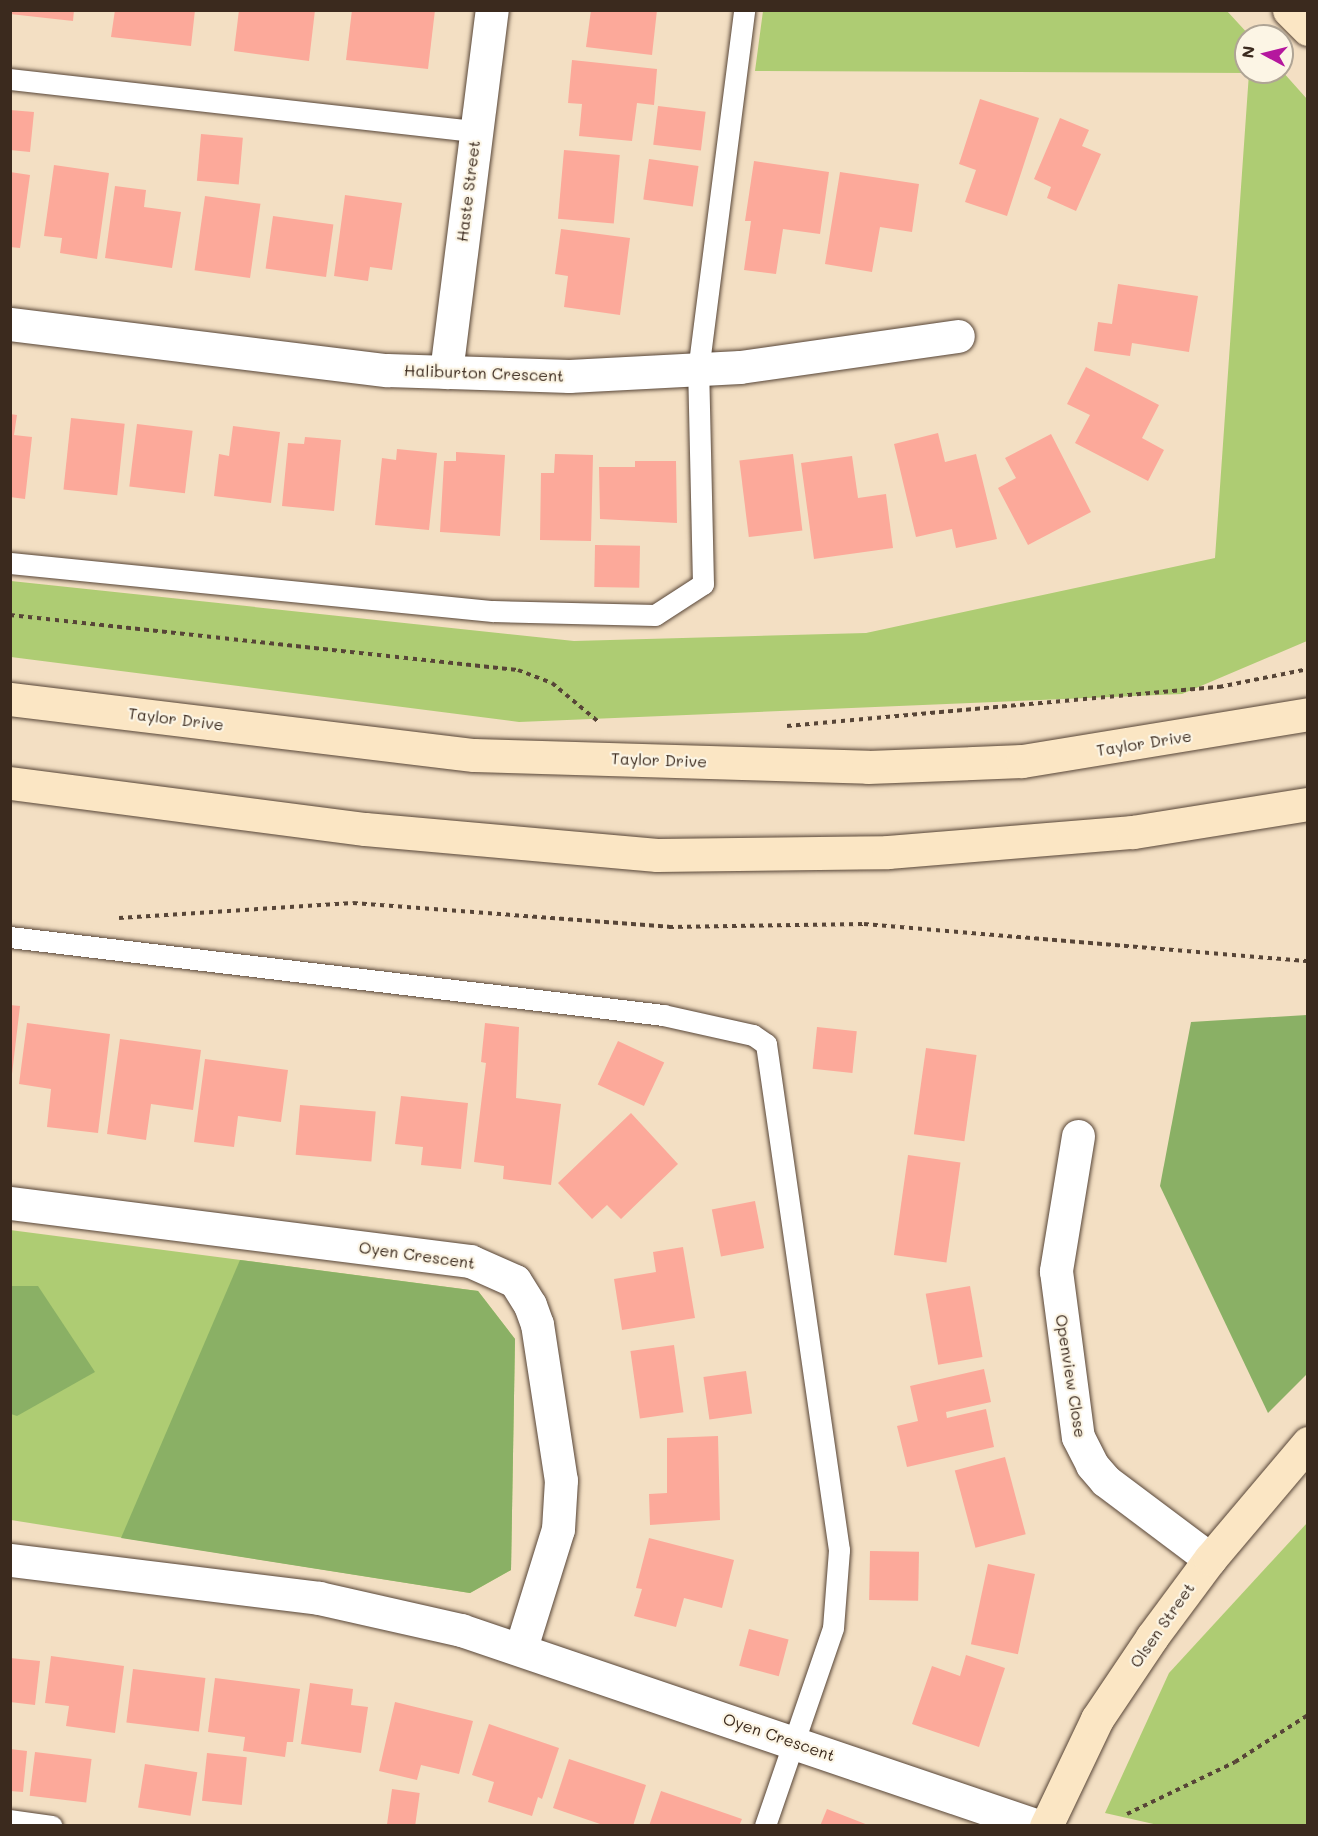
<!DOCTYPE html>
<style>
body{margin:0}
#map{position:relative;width:1318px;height:1836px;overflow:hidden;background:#f3dfc3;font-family:Mali,sans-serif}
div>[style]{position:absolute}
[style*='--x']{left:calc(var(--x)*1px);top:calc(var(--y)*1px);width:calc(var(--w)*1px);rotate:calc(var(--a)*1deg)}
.green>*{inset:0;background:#aecc73}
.forest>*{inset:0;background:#8ab065}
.building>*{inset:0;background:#fca99a;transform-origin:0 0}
.path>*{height:4px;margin-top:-2px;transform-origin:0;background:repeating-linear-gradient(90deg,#574537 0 4.5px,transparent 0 9px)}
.roads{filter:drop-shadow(0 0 2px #574537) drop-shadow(0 0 2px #574537)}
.lane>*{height:21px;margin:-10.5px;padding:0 10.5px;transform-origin:10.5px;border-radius:10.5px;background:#fff}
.street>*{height:33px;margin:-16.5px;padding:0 16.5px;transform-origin:16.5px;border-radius:16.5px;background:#fff}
.secondary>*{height:33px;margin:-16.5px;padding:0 16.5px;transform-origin:16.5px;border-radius:16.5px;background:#fbe6c4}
span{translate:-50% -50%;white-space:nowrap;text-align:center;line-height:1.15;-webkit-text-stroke:4.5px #fcf5e5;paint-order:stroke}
.street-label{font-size:16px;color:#3b2a1e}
.frame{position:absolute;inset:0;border:12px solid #3b2a1e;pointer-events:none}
.north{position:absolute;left:1234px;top:24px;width:60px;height:60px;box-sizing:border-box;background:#fcf5e5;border:2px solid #afa495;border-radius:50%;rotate:277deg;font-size:16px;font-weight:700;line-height:24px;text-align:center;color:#3b2a1e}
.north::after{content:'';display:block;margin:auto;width:21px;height:27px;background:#b5179e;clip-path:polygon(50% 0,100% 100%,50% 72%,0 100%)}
</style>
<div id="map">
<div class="green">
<div style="clip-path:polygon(763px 11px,1227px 11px,1250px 36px,1246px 36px,1246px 72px,1282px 71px,1307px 99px,1307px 641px,1182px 694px,519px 722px,11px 657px,11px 581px,574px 641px,866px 633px,1215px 558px,1249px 73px,755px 71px)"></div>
<div style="clip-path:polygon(10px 1230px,478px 1291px,515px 1339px,511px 1570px,470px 1593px,11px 1520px)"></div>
<div style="clip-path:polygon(1307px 1523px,1307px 1825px,1158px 1825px,1105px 1813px,1169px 1673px)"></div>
</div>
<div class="forest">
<div style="clip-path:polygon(1307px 1015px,1307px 1374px,1268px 1413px,1160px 1186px,1191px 1022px)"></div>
<div style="clip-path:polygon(240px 1260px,478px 1291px,515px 1339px,511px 1570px,470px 1593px,121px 1538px)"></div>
<div style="clip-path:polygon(10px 1286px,38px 1286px,95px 1372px,17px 1416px,11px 1414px)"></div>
</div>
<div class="building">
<div style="clip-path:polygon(10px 10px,74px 10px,73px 21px,10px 14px)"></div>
<div style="clip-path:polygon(115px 10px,195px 10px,191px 46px,111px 37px)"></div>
<div style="clip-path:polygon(239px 10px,315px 10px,309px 61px,234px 51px)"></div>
<div style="clip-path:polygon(352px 10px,435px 10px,428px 69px,346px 60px)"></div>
<div style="clip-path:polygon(591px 10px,657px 10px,652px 55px,586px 47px)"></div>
<div style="clip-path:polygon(572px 60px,657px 69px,654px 105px,637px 103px,632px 141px,579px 136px,582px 104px,568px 103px)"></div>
<div style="clip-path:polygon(980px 99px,1039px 118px,1007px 216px,965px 202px,976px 170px,959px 164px)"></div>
<div style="left:658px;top:106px;width:48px;height:39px;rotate:7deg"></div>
<div style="clip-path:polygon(10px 110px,34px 112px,30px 152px,10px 150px)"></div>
<div style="clip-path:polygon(1060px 118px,1089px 130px,1082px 146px,1101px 154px,1076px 211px,1047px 198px,1051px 187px,1034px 179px)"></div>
<div style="left:201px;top:134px;width:42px;height:47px;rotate:5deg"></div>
<div style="left:564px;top:150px;width:56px;height:69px;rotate:5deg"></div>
<div style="left:649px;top:159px;width:50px;height:41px;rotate:8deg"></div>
<div style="clip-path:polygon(754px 161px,829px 172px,820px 234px,783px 229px,776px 274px,744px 270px,751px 221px,745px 221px)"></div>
<div style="clip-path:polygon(54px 165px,109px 173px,97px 259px,60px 253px,62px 238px,44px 236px)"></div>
<div style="clip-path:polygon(10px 172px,30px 175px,20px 248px,10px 247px)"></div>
<div style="clip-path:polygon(840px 172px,919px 184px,912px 232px,880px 227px,872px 272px,825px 264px)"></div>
<div style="clip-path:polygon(115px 186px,146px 190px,144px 207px,181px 212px,172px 268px,105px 258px)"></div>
<div style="clip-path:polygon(345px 195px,402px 203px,392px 270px,370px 267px,368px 281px,334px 276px)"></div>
<div style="left:205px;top:196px;width:56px;height:75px;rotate:8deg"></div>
<div style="left:273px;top:216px;width:61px;height:53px;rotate:8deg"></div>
<div style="clip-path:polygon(561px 229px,630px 238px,620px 315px,564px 307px,568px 276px,555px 274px)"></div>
<div style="clip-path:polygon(1118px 284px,1198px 296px,1189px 352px,1132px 343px,1130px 356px,1094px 351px,1098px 322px,1112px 324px)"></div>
<div style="clip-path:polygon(1086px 367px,1159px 405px,1142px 438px,1164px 450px,1148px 481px,1075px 443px,1090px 415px,1067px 404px)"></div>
<div style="clip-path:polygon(10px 414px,17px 415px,14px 435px,32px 437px,25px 499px,10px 497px)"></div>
<div style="left:71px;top:418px;width:54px;height:72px;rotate:6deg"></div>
<div style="left:137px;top:424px;width:56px;height:63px;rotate:7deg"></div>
<div style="clip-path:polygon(233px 426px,280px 432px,271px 503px,214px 496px,219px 454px,229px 456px)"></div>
<div style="clip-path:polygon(938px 433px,945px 462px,976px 454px,997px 539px,956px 548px,952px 529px,916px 537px,894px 444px)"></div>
<div style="clip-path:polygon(1051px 434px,1091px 512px,1028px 545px,998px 488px,1016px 478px,1005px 458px)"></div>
<div style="clip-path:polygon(305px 437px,341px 440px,334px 511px,282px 506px,288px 443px,304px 444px)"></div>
<div style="clip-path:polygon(397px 449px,437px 453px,429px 530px,375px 525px,382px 458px,396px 460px)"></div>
<div style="clip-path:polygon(456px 452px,505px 455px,500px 536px,440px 532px,444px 461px,456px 461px)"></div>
<div style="clip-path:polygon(555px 454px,593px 455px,591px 541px,540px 540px,541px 473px,554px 473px)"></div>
<div style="left:793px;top:454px;width:77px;height:54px;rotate:83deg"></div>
<div style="clip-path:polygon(852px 456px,858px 498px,886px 494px,893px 548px,814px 559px,801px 463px)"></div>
<div style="clip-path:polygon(635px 461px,676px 461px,677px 523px,600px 519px,599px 467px,635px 467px)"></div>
<div style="left:595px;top:545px;width:45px;height:42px;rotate:1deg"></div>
<div style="clip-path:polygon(10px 1005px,20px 1006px,12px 1074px,10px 1074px)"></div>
<div style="clip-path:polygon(27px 1023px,110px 1034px,98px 1133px,47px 1127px,51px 1089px,19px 1084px)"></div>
<div style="clip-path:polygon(485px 1023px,519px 1027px,516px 1098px,561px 1104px,551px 1185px,503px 1179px,504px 1166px,474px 1162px,486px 1063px,481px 1062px)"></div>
<div style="left:817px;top:1027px;width:40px;height:42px;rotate:6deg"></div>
<div style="clip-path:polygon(120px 1039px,201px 1050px,193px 1110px,151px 1104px,146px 1140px,107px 1134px)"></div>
<div style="left:618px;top:1041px;width:51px;height:48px;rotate:25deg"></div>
<div style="left:926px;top:1048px;width:51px;height:87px;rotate:8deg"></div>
<div style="clip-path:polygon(205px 1059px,288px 1070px,281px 1122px,238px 1116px,234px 1147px,194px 1142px)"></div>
<div style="clip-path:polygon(401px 1096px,468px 1103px,461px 1169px,421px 1165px,423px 1147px,395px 1144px)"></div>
<div style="left:300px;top:1105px;width:76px;height:50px;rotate:5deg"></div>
<div style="clip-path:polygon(631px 1113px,678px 1164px,621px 1219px,607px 1205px,592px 1219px,558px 1183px)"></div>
<div style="left:908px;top:1155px;width:53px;height:101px;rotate:8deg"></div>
<div style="left:755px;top:1201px;width:48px;height:44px;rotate:79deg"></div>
<div style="clip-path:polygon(683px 1247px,695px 1318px,622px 1330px,614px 1279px,656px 1272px,653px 1252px)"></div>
<div style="left:970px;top:1286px;width:72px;height:45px;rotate:80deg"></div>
<div style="left:674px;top:1345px;width:68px;height:44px;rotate:82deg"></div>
<div style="clip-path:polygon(984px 1369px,991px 1402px,946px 1412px,947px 1418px,986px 1409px,994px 1447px,907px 1467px,897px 1426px,918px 1421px,910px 1386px)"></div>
<div style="left:746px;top:1371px;width:43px;height:43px;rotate:82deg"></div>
<div style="clip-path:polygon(718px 1436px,720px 1520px,650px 1525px,649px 1494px,667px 1493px,667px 1438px)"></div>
<div style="left:1005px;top:1457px;width:80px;height:52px;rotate:75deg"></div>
<div style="clip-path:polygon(649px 1538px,734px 1560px,722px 1608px,684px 1598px,676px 1627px,634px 1616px,642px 1589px,636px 1588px)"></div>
<div style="left:870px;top:1551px;width:49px;height:49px;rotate:1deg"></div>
<div style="left:988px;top:1564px;width:48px;height:82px;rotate:12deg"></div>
<div style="left:749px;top:1629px;width:41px;height:38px;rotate:15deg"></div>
<div style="clip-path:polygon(966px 1655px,1005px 1668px,979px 1747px,912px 1724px,932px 1666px,960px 1676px)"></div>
<div style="clip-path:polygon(51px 1656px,124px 1666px,115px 1733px,66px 1726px,69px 1706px,45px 1703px)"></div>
<div style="clip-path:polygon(10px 1658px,40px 1661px,35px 1705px,10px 1702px)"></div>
<div style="left:133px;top:1669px;width:73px;height:54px;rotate:7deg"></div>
<div style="clip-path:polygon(215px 1678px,300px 1689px,293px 1742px,287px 1742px,285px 1757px,243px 1751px,245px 1737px,208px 1732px)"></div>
<div style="clip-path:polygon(310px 1683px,353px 1689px,351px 1705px,368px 1707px,361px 1753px,301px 1744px)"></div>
<div style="clip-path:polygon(395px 1702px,473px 1721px,459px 1774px,421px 1765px,417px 1780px,379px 1771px)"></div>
<div style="clip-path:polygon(489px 1724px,559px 1748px,542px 1799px,538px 1797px,532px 1816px,488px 1802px,494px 1782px,472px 1775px)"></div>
<div style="clip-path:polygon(10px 1749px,27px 1751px,23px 1792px,10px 1791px)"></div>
<div style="left:35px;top:1752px;width:57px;height:44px;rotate:7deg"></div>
<div style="left:207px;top:1753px;width:40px;height:48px;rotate:6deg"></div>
<div style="clip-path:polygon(569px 1759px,646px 1785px,633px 1826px,606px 1826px,553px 1808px)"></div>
<div style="left:145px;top:1764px;width:53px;height:44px;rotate:9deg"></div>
<div style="left:392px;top:1789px;width:28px;height:37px;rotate:8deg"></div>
<div style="clip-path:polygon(661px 1791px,742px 1819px,739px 1826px,649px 1826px)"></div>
<div style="clip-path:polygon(827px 1809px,868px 1825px,868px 1826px,820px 1826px)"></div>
</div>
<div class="path">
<div style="--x:10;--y:615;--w:511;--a:6.18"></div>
<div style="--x:518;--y:670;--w:36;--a:21"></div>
<div style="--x:552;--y:683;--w:62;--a:39.8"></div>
<div style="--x:787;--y:726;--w:434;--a:-5.2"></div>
<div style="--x:1219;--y:687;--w:91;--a:-11.4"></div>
<div style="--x:119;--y:918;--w:234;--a:-3.7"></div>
<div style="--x:353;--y:903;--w:317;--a:4.3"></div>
<div style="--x:669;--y:927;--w:195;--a:-0.9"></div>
<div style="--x:864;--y:924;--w:446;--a:4.8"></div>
<div style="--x:1127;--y:1814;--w:120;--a:-25.7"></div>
<div style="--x:1235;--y:1762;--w:87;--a:-32.8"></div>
</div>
<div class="roads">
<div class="lane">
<div style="--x:10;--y:79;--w:469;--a:6.4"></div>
<div style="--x:10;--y:563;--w:485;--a:5.7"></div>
<div style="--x:493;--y:611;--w:162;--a:1.4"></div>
<div style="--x:655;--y:615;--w:57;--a:-32.9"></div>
<div style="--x:703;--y:584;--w:213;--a:-91.3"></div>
<div style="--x:698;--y:371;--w:364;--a:-82.7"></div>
<div style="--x:10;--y:937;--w:658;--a:6.81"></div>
<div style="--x:663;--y:1015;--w:92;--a:12.5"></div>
<div style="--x:753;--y:1035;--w:16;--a:35"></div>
<div style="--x:766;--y:1044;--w:511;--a:81.79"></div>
<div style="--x:839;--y:1550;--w:78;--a:94.4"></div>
<div style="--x:833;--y:1628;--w:209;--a:109"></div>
<div style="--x:10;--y:1820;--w:42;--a:8.1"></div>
</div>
<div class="street">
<div style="--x:10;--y:324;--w:380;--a:7"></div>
<div style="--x:387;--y:370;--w:182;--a:1.9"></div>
<div style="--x:569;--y:376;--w:171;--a:-3"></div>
<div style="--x:740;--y:367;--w:220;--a:-8.1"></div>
<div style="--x:446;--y:372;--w:365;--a:-82.8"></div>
<div style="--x:1078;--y:1136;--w:137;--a:99.3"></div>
<div style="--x:1056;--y:1271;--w:167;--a:82.5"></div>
<div style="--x:1078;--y:1437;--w:31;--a:63"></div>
<div style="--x:1092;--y:1465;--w:21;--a:49"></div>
<div style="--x:1106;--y:1481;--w:130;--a:36.9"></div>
<div style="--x:10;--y:1203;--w:464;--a:7.2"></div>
<div style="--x:470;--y:1261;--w:49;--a:24"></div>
<div style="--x:515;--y:1281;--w:28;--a:58"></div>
<div style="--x:530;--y:1305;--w:20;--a:70"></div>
<div style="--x:537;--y:1324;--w:158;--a:81.3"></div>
<div style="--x:561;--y:1480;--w:49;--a:93.5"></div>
<div style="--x:558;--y:1529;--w:125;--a:107.3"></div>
<div style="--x:10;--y:1560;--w:311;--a:7"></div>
<div style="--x:319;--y:1598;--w:146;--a:12.7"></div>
<div style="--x:461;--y:1630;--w:609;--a:18.76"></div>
</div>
<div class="secondary">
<div style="--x:1289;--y:10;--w:27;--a:45"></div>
<div style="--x:10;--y:699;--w:467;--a:6.9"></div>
<div style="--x:474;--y:755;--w:394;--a:1.7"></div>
<div style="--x:868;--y:767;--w:154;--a:-2.2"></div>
<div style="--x:1022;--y:761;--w:290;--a:-9.3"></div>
<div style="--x:10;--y:783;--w:358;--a:7.4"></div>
<div style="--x:365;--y:829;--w:293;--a:5.1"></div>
<div style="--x:657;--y:855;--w:231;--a:-0.7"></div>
<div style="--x:888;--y:852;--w:246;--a:-4.7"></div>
<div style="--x:1133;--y:832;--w:177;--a:-9.1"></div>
<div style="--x:1046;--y:1826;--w:119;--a:-64.5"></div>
<div style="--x:1097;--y:1719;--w:99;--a:-56.1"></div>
<div style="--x:1152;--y:1637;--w:97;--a:-53.4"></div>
<div style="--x:1210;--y:1559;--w:152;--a:-49.8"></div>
</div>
</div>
<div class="street-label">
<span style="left:468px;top:191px;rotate:-83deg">Haste Street</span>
<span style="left:484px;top:373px;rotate:2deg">Haliburton Crescent</span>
<span style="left:176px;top:719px;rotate:7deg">Taylor Drive</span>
<span style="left:1144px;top:743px;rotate:-9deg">Taylor Drive</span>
<span style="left:659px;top:760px;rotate:2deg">Taylor Drive</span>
<span style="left:417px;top:1255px;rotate:8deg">Oyen Crescent</span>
<span style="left:1071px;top:1376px;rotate:81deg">Openview Close</span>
<span style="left:1162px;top:1625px;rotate:-55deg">Olsen Street</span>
<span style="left:779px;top:1737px;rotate:19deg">Oyen Crescent</span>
</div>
<div class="frame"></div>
<div class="north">N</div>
</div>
